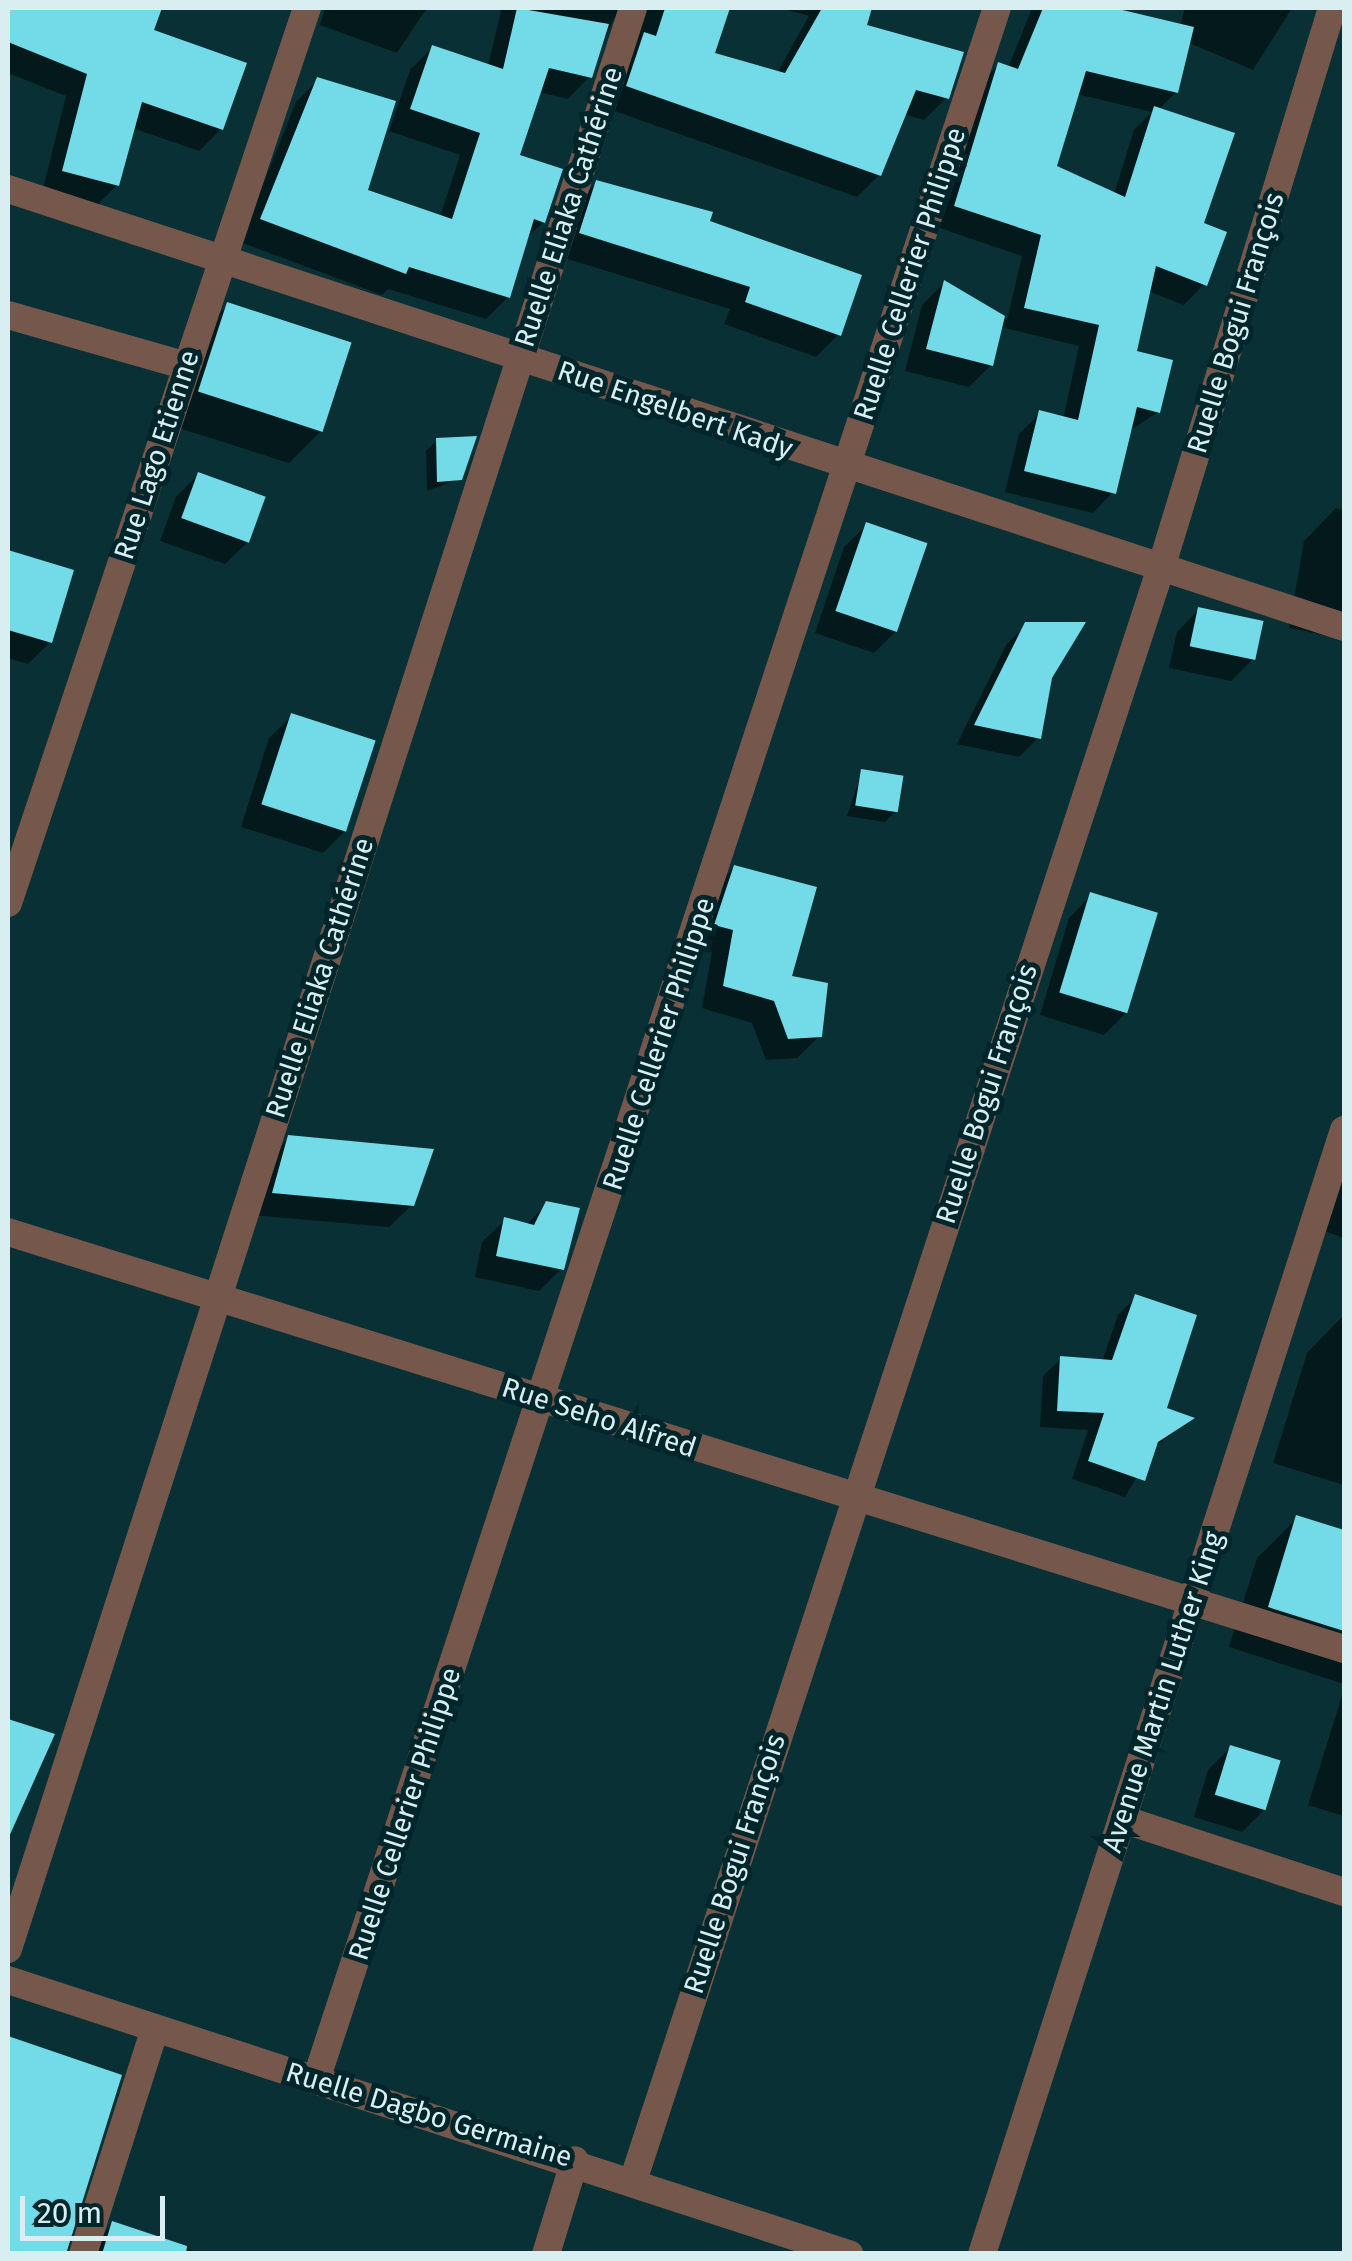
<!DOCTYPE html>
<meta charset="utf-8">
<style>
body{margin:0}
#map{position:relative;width:1352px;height:2261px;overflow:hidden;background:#093035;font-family:"Fira Sans",sans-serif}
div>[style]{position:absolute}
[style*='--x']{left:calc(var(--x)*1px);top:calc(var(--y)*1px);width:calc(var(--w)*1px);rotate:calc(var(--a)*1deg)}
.shadow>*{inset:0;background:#0007}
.building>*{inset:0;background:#73dae8;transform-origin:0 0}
.minor>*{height:28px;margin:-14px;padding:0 14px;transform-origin:14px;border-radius:14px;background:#75584b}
.tertiary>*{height:28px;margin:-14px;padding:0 14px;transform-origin:14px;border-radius:14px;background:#75584b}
span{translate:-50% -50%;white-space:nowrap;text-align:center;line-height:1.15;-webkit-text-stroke:10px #00262b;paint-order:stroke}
.street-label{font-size:28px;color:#d9eef0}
.frame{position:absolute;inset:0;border:10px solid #d9eef0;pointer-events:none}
.scale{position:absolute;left:20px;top:2196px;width:145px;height:45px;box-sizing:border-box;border:5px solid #d9eef0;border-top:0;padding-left:12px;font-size:30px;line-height:35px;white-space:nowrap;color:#d9eef0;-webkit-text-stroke:8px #00262b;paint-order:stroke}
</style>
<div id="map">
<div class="shadow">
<div style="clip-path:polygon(8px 8px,159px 8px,151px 32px,221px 129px,199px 151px,132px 128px,117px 185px,95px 207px,42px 193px,66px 96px,8px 73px)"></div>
<div style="clip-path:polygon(325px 8px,427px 8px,397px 53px,320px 25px)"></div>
<div style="clip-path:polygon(492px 8px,727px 8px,712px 55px,777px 73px,809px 16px,781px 8px,870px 8px,864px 26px,946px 98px,924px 120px,903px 114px,879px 175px,857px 197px,606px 108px,630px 28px,614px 18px,590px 76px,568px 99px,538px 92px,517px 157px,543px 222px,525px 240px,508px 297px,486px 319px,388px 289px,382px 295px,240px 242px,296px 102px,318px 80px,365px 191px,440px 217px,460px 155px,389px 131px,410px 70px,432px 48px,488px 66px,501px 11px)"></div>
<div style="clip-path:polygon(evenodd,1032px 8px,1112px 8px,1180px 26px,1185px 8px,1292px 8px,1253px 70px,1187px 42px,1176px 92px,1158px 110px,1201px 225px,1204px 284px,1184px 305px,1148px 291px,1134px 353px,1158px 412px,1129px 431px,1113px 492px,1093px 513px,1005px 492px,1019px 434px,1040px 413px,1063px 419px,1079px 346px,1000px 327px,991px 365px,969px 387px,905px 371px,922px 305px,944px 283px,1007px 320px,1022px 256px,934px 226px,977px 86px,998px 65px,1008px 68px,1032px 8px,1077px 94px,1152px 112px,1134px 130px,1114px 194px,1054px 167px,1077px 94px)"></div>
<div style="clip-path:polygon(597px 183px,707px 223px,838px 335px,816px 357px,724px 324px,730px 309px,558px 256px,574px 205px)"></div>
<div style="clip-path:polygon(228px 305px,322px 430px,289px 463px,166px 424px,195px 338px)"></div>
<div style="clip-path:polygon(437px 440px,460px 479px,427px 491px,426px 451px)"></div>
<div style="clip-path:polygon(198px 475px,248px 542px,225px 564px,160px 541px,176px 497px)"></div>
<div style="clip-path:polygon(1336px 508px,1344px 511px,1344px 639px,1289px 628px,1304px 541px)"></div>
<div style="clip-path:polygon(867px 525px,896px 631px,874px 653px,815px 633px,844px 547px)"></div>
<div style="clip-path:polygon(8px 553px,71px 572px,50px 642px,28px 664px,8px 658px)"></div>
<div style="clip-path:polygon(1199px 609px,1253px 659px,1231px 681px,1169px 668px,1177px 632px)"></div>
<div style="clip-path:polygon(1026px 625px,1050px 677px,1039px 737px,1019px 757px,957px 744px,1006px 645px)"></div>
<div style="clip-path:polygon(292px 716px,345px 831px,323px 853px,241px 827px,269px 738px)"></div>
<div style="clip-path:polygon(862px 772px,896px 811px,885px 822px,847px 816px)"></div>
<div style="clip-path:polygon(735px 867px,819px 1036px,797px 1058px,766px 1060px,752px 1023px,702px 1008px,712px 952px,693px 947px,712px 890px)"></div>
<div style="clip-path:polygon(1091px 895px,1126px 1013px,1104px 1035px,1040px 1015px,1069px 918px)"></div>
<div style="clip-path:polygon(1344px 1122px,1344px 1238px,1316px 1228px)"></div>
<div style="clip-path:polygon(289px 1138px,412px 1205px,389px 1227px,251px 1215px,267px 1160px)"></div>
<div style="clip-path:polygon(547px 1204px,561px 1269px,539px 1291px,475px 1277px,482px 1242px,505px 1220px,526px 1225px)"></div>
<div style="clip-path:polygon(1136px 1297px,1164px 1410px,1190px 1419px,1153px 1449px,1125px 1497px,1072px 1479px,1088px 1430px,1040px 1427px,1043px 1376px,1061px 1359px,1102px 1362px,1118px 1315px)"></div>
<div style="clip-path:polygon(1344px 1315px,1344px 1485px,1273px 1463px,1307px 1353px)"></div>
<div style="clip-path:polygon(1297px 1518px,1344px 1533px,1344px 1684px,1229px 1647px,1257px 1558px)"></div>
<div style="clip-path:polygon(1344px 1689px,1344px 1816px,1308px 1805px)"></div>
<div style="clip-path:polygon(1231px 1747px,1264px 1810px,1242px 1832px,1194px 1817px,1208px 1770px)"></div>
<div style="clip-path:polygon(8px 2039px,119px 2076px,65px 2254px,8px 2254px)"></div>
<div style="clip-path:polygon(113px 2224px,202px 2254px,83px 2254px)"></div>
</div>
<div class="building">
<div style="clip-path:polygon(8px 8px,162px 8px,154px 30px,247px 63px,223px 130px,142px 102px,119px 186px,62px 171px,87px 74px,8px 42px)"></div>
<div style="clip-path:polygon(517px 8px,609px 24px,592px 78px,549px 68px,520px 155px,563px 169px,545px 223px,534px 219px,510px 298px,409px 267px,406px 274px,260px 219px,317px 77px,396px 101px,368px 190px,452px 219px,480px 133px,410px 109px,432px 45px,503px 69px)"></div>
<div style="clip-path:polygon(665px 8px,730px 8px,715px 53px,785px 73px,822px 8px,872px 8px,867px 25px,964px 52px,949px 99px,916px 90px,881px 176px,626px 86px,644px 32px,656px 36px)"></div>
<div style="clip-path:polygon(1043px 8px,1114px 8px,1194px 27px,1178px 93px,1086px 71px,1057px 166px,1125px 197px,1154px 106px,1235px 133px,1204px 223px,1227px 232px,1207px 286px,1156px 266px,1137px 351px,1173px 360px,1160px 413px,1137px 407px,1116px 494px,1024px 471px,1039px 410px,1078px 420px,1099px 325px,1024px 308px,1041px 235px,954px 206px,998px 62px,1018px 69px)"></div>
<div style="clip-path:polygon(596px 180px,713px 212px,710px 221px,862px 275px,841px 336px,745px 302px,750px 287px,579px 233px)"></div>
<div style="clip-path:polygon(944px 280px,1005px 316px,993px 366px,926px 349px)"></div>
<div style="left:227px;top:302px;width:131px;height:94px;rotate:18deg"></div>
<div style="clip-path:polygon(477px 436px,462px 480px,437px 482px,436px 438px)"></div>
<div style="left:198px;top:472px;width:72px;height:49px;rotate:20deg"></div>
<div style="left:866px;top:522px;width:65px;height:94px;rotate:19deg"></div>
<div style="clip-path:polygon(8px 550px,74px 570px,52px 643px,8px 630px)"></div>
<div style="left:1198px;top:607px;width:67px;height:40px;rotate:12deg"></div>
<div style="clip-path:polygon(1025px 622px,1086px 622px,1052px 678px,1041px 739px,974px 725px)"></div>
<div style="left:291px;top:713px;width:89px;height:96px;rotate:18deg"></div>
<div style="left:861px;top:769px;width:43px;height:37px;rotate:9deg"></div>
<div style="clip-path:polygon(734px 865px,817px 887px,792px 976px,828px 983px,822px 1037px,788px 1039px,774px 1001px,723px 986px,733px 930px,714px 925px)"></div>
<div style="left:1090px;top:892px;width:71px;height:105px;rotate:17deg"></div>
<div style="clip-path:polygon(288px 1135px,434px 1149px,414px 1206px,272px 1193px)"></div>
<div style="clip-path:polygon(546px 1201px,580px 1208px,564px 1270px,496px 1256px,504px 1217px,534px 1225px)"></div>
<div style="clip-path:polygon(1135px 1294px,1197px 1315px,1167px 1408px,1195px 1418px,1158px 1442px,1145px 1481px,1088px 1461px,1104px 1413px,1057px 1411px,1060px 1356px,1112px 1360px)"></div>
<div style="clip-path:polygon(1296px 1515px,1344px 1530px,1344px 1631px,1268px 1607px)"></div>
<div style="clip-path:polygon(8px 1719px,55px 1734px,8px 1839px)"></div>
<div style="left:1230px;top:1745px;width:53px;height:52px;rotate:17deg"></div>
<div style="clip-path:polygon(8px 2036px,122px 2075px,66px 2254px,8px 2254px)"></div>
<div style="clip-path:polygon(112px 2221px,187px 2246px,186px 2254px,102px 2254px)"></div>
</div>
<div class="minor">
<div style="--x:8;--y:189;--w:1406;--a:18.15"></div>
<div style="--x:8;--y:315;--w:186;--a:15.9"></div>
<div style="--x:8;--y:903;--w:944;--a:-71.53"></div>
<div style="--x:8;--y:1232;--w:1400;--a:17.33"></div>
<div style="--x:1122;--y:1819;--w:234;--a:18.2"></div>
<div style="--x:8;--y:1949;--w:2039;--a:-72.15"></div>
<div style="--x:8;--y:1980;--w:885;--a:18.05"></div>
<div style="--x:316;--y:2080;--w:2181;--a:-71.81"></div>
<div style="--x:634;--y:2178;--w:1694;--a:-71.88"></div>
<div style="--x:1161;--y:568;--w:586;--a:-73.02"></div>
<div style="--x:83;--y:2254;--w:236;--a:-72.3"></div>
<div style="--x:546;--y:2254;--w:98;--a:-72.9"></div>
</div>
<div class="tertiary">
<div style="--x:982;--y:2254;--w:1181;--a:-72.15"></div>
</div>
<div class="street-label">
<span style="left:569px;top:207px;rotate:-72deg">Ruelle Eliaka Cathérine</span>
<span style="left:910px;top:274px;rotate:-72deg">Ruelle Cellerier Philippe</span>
<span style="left:1236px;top:323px;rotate:-73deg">Ruelle Bogui François</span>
<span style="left:675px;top:410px;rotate:19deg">Rue Engelbert Kady</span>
<span style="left:157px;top:455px;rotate:-72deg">Rue Lago Etienne</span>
<span style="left:320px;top:978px;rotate:-72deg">Ruelle Eliaka Cathérine</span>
<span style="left:659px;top:1044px;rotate:-72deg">Ruelle Cellerier Philippe</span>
<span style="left:987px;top:1094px;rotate:-72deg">Ruelle Bogui François</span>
<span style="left:599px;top:1418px;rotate:18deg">Rue Seho Alfred</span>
<span style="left:1163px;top:1692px;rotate:-72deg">Avenue Martin Luther King</span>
<span style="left:405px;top:1814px;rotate:-72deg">Ruelle Cellerier Philippe</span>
<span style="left:735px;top:1864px;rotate:-72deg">Ruelle Bogui François</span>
<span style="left:429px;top:2115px;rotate:17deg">Ruelle Dagbo Germaine</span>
</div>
<div class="frame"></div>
<div class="scale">20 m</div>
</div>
